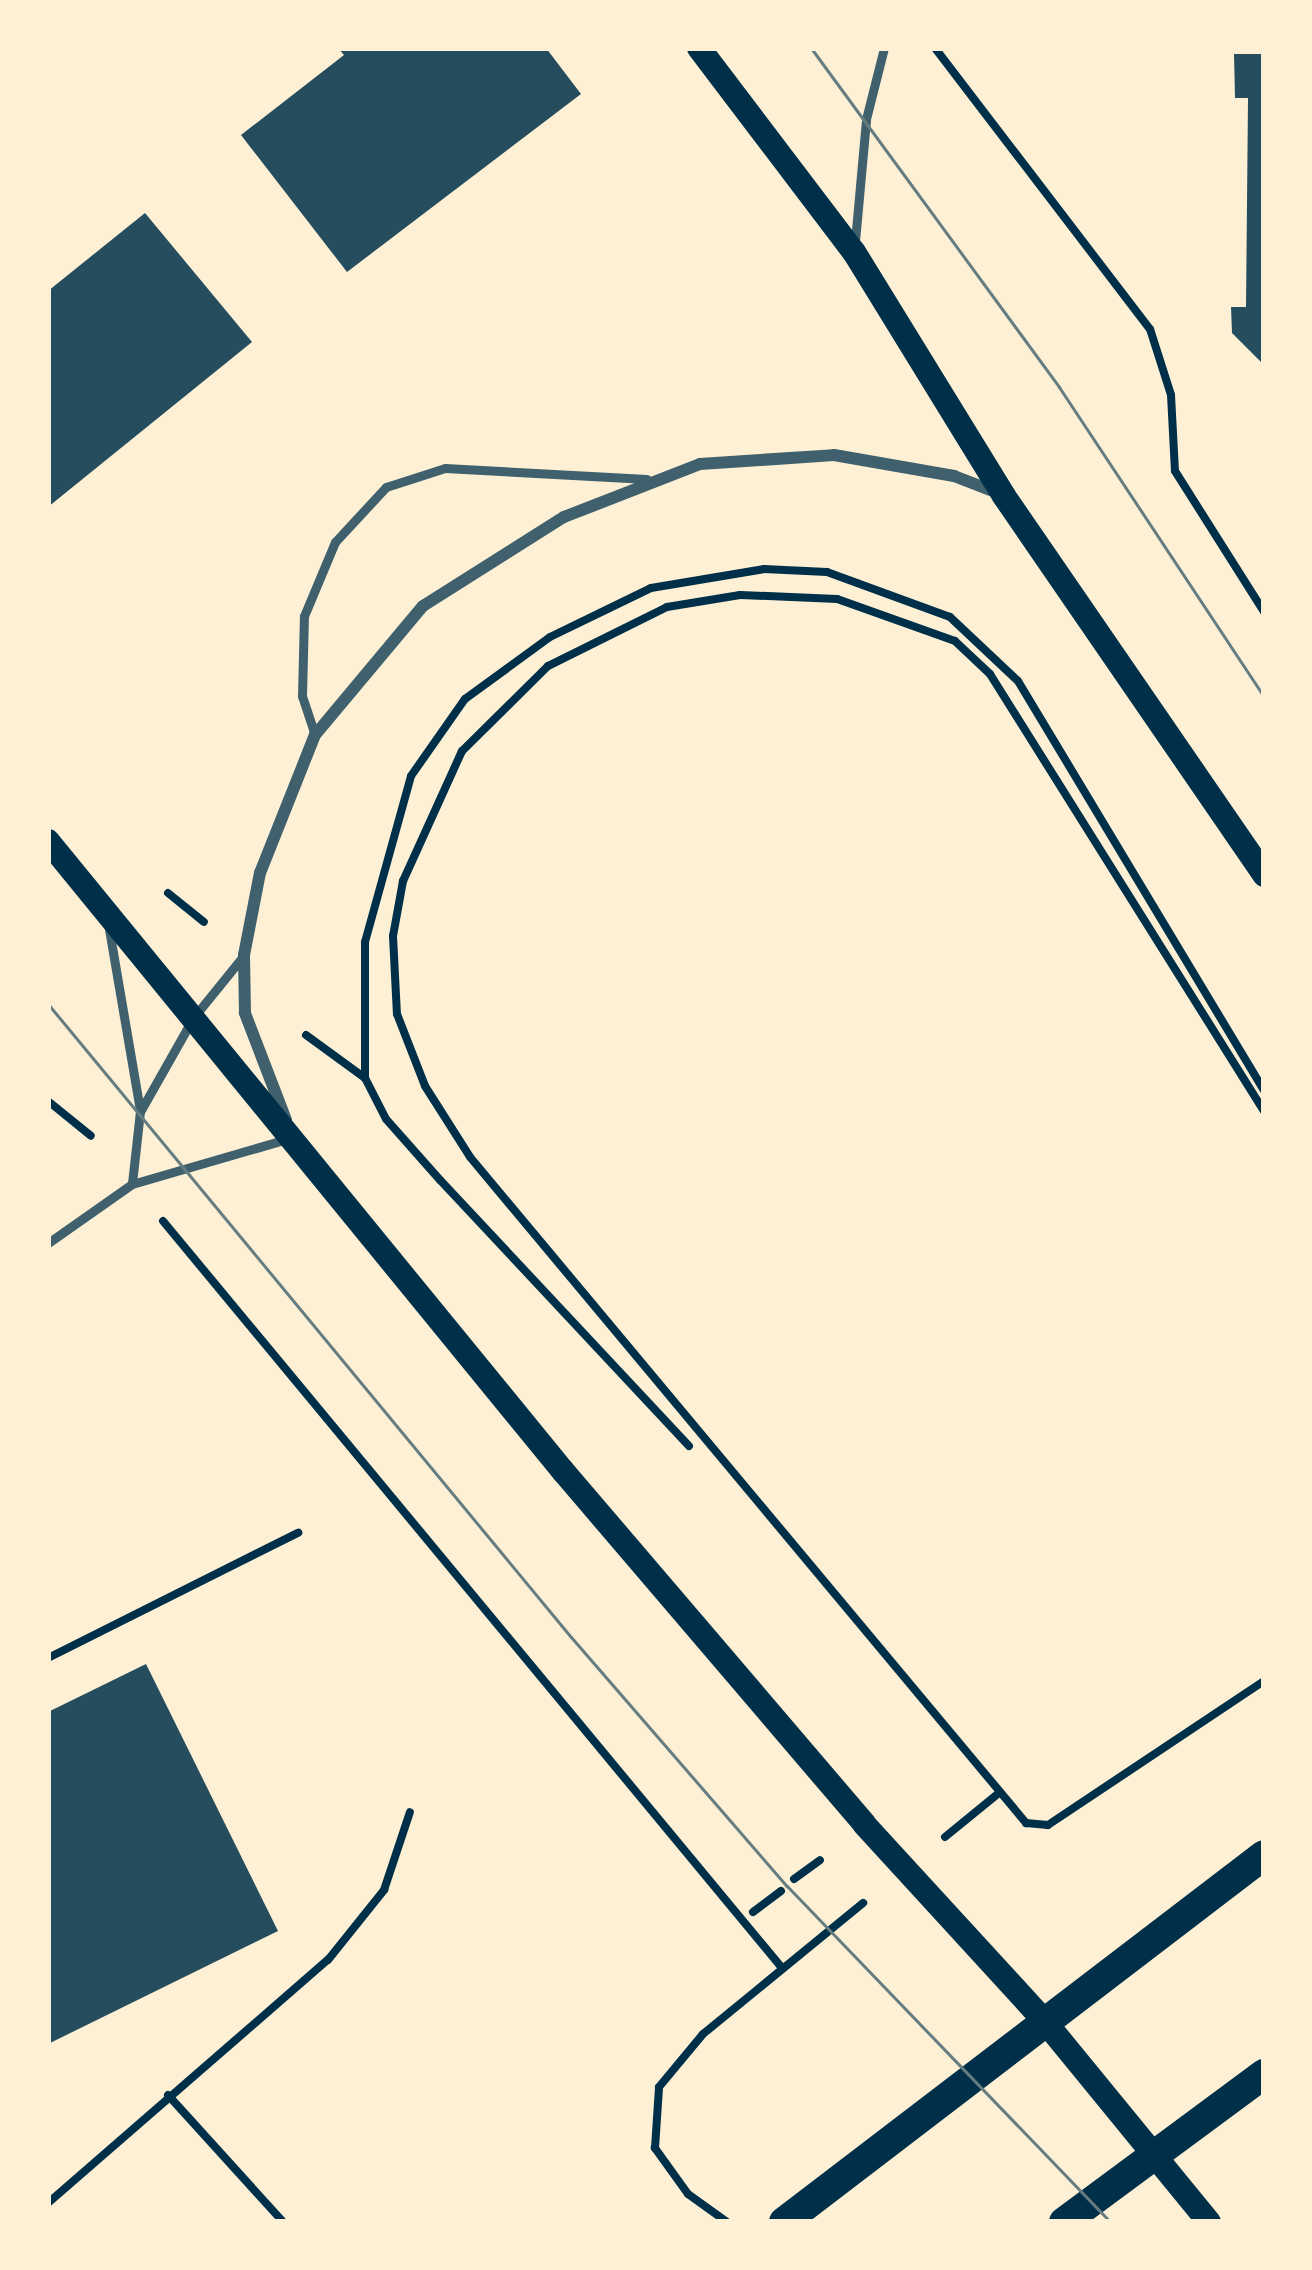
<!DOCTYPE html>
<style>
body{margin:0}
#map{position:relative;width:1312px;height:2270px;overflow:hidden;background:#fdf0d5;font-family:"Zilla Slab",serif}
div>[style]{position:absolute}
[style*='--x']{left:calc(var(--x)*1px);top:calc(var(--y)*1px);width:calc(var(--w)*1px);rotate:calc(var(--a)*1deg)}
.building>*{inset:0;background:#264d5e}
.path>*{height:8px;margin:-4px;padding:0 4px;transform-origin:4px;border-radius:4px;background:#003049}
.service>*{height:9px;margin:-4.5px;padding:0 4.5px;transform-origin:4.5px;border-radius:4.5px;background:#3f606c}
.minor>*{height:12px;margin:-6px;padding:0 6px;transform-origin:6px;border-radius:6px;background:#3f606c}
.secondary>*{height:24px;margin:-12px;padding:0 12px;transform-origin:12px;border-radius:12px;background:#003049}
.primary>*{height:30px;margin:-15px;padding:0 15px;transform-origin:15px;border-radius:15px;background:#003049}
.tram>*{height:3px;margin:-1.5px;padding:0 1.5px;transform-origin:1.5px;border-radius:1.5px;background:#657d81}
span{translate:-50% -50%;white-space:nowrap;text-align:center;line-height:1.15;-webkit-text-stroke:12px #fdf0d5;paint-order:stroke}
.frame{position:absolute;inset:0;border:51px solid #fdf0d5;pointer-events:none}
</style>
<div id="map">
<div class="building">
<div style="clip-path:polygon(338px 48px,546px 48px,581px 94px,347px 272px,241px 135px,344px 55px)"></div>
<div style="clip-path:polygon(1234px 54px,1264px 54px,1264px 365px,1232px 333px,1231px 307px,1246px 307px,1248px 98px,1235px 98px)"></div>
<div style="clip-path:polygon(145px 213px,252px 342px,48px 507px,48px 291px)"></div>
<div style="clip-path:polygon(146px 1664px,278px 1931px,48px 2044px,48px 1712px)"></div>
</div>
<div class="path">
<div style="--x:935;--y:48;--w:354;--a:52.6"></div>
<div style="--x:1150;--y:329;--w:69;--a:72.3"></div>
<div style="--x:1171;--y:395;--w:76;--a:87"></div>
<div style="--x:1175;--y:471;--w:167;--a:57.7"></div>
<div style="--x:168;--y:893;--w:46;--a:38.9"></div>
<div style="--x:306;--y:1035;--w:73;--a:36.1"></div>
<div style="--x:48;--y:1101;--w:55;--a:39.1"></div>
<div style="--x:1264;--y:1111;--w:516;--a:-122.09"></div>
<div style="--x:990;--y:674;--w:48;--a:-136.7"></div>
<div style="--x:955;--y:641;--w:125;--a:-160.4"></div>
<div style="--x:837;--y:599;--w:97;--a:-177.6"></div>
<div style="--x:740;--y:595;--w:74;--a:170.7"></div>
<div style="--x:667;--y:607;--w:133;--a:153.6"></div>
<div style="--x:548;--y:666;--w:121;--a:135.3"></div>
<div style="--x:462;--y:751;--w:143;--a:114.4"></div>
<div style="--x:403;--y:881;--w:56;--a:100.3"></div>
<div style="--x:393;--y:936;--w:78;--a:87.1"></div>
<div style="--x:397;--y:1014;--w:77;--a:68.7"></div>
<div style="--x:425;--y:1086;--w:84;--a:57.6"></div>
<div style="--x:470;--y:1157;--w:868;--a:50.14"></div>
<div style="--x:1026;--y:1823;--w:22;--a:5"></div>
<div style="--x:1048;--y:1825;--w:260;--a:-33.7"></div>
<div style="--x:163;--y:1221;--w:970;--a:50.35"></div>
<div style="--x:689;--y:1446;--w:364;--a:-133.1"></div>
<div style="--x:440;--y:1180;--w:81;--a:-131.5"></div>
<div style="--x:386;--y:1119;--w:46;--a:-117.1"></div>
<div style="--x:365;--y:1078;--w:136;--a:-90"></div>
<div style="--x:365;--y:942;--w:172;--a:-74.5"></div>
<div style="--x:411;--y:776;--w:94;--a:-55"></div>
<div style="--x:465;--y:699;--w:105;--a:-36.1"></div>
<div style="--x:550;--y:637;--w:112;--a:-25.9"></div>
<div style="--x:651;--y:588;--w:115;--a:-9.5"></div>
<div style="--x:764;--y:569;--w:63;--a:2.7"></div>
<div style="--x:827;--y:572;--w:131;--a:20.1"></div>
<div style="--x:950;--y:617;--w:93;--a:43.3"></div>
<div style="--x:1018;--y:681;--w:477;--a:59"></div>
<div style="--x:48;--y:1658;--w:280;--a:-26.6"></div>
<div style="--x:945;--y:1837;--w:71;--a:-39.3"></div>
<div style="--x:794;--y:1879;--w:32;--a:-36"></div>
<div style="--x:753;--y:1912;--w:35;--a:-37"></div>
<div style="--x:168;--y:2095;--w:171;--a:47.8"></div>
<div style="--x:48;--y:2203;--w:371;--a:-41"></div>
<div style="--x:328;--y:1960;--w:90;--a:-51.3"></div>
<div style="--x:384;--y:1890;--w:82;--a:-71.6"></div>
<div style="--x:727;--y:2222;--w:48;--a:-144.3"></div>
<div style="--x:688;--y:2194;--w:57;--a:-125.7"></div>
<div style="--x:655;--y:2148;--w:61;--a:-86.2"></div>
<div style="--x:659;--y:2087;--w:69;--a:-50.3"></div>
<div style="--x:703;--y:2034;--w:207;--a:-39.3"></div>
</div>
<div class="service">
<div style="--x:855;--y:241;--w:122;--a:-84.8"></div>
<div style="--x:866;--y:119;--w:73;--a:-75.8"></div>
<div style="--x:315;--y:735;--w:41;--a:-108.4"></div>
<div style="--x:302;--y:696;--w:80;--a:-88.6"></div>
<div style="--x:304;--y:616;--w:80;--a:-67.3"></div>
<div style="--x:335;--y:542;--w:75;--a:-47.2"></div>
<div style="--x:386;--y:487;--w:62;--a:-17.9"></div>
<div style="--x:445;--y:468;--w:202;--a:3.1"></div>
<div style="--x:109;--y:929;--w:185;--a:80.3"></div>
<div style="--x:140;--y:1111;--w:73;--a:96.3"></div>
<div style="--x:141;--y:1110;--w:106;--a:-60.5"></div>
<div style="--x:193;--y:1018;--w:81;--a:-51"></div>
<div style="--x:48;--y:1243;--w:103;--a:-35.1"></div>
<div style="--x:132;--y:1184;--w:161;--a:-16.2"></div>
</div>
<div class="minor">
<div style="--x:286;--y:1120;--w:115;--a:-111"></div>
<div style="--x:245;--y:1013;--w:58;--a:-91"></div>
<div style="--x:244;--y:955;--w:84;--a:-79"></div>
<div style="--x:260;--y:873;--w:149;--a:-68.3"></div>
<div style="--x:315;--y:735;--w:168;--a:-50.1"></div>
<div style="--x:423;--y:606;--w:167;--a:-32.3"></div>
<div style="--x:564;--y:517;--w:146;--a:-21.3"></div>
<div style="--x:700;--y:464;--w:134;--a:-3.8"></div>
<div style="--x:834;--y:455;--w:122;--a:9.9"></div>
<div style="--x:954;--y:476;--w:47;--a:21.1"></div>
</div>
<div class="secondary">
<div style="--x:699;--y:48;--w:256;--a:52.8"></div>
<div style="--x:854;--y:252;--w:286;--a:58.4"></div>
<div style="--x:1004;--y:496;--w:460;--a:55.5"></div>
<div style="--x:48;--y:841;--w:814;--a:50.74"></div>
<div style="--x:563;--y:1471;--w:464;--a:49.5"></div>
<div style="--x:864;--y:1824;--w:263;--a:47.5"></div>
<div style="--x:1042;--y:2018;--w:264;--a:50.7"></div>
</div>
<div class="primary">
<div style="--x:784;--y:2222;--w:604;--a:-37.4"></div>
<div style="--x:1064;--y:2222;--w:249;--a:-36.5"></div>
</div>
<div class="tram">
<div style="--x:811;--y:48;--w:420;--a:53.8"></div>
<div style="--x:1059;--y:387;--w:372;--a:56.5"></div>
<div style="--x:48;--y:1004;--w:821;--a:50.44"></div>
<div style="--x:571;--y:1637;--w:330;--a:49.1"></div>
<div style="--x:787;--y:1886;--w:466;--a:46.1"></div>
</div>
<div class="frame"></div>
</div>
